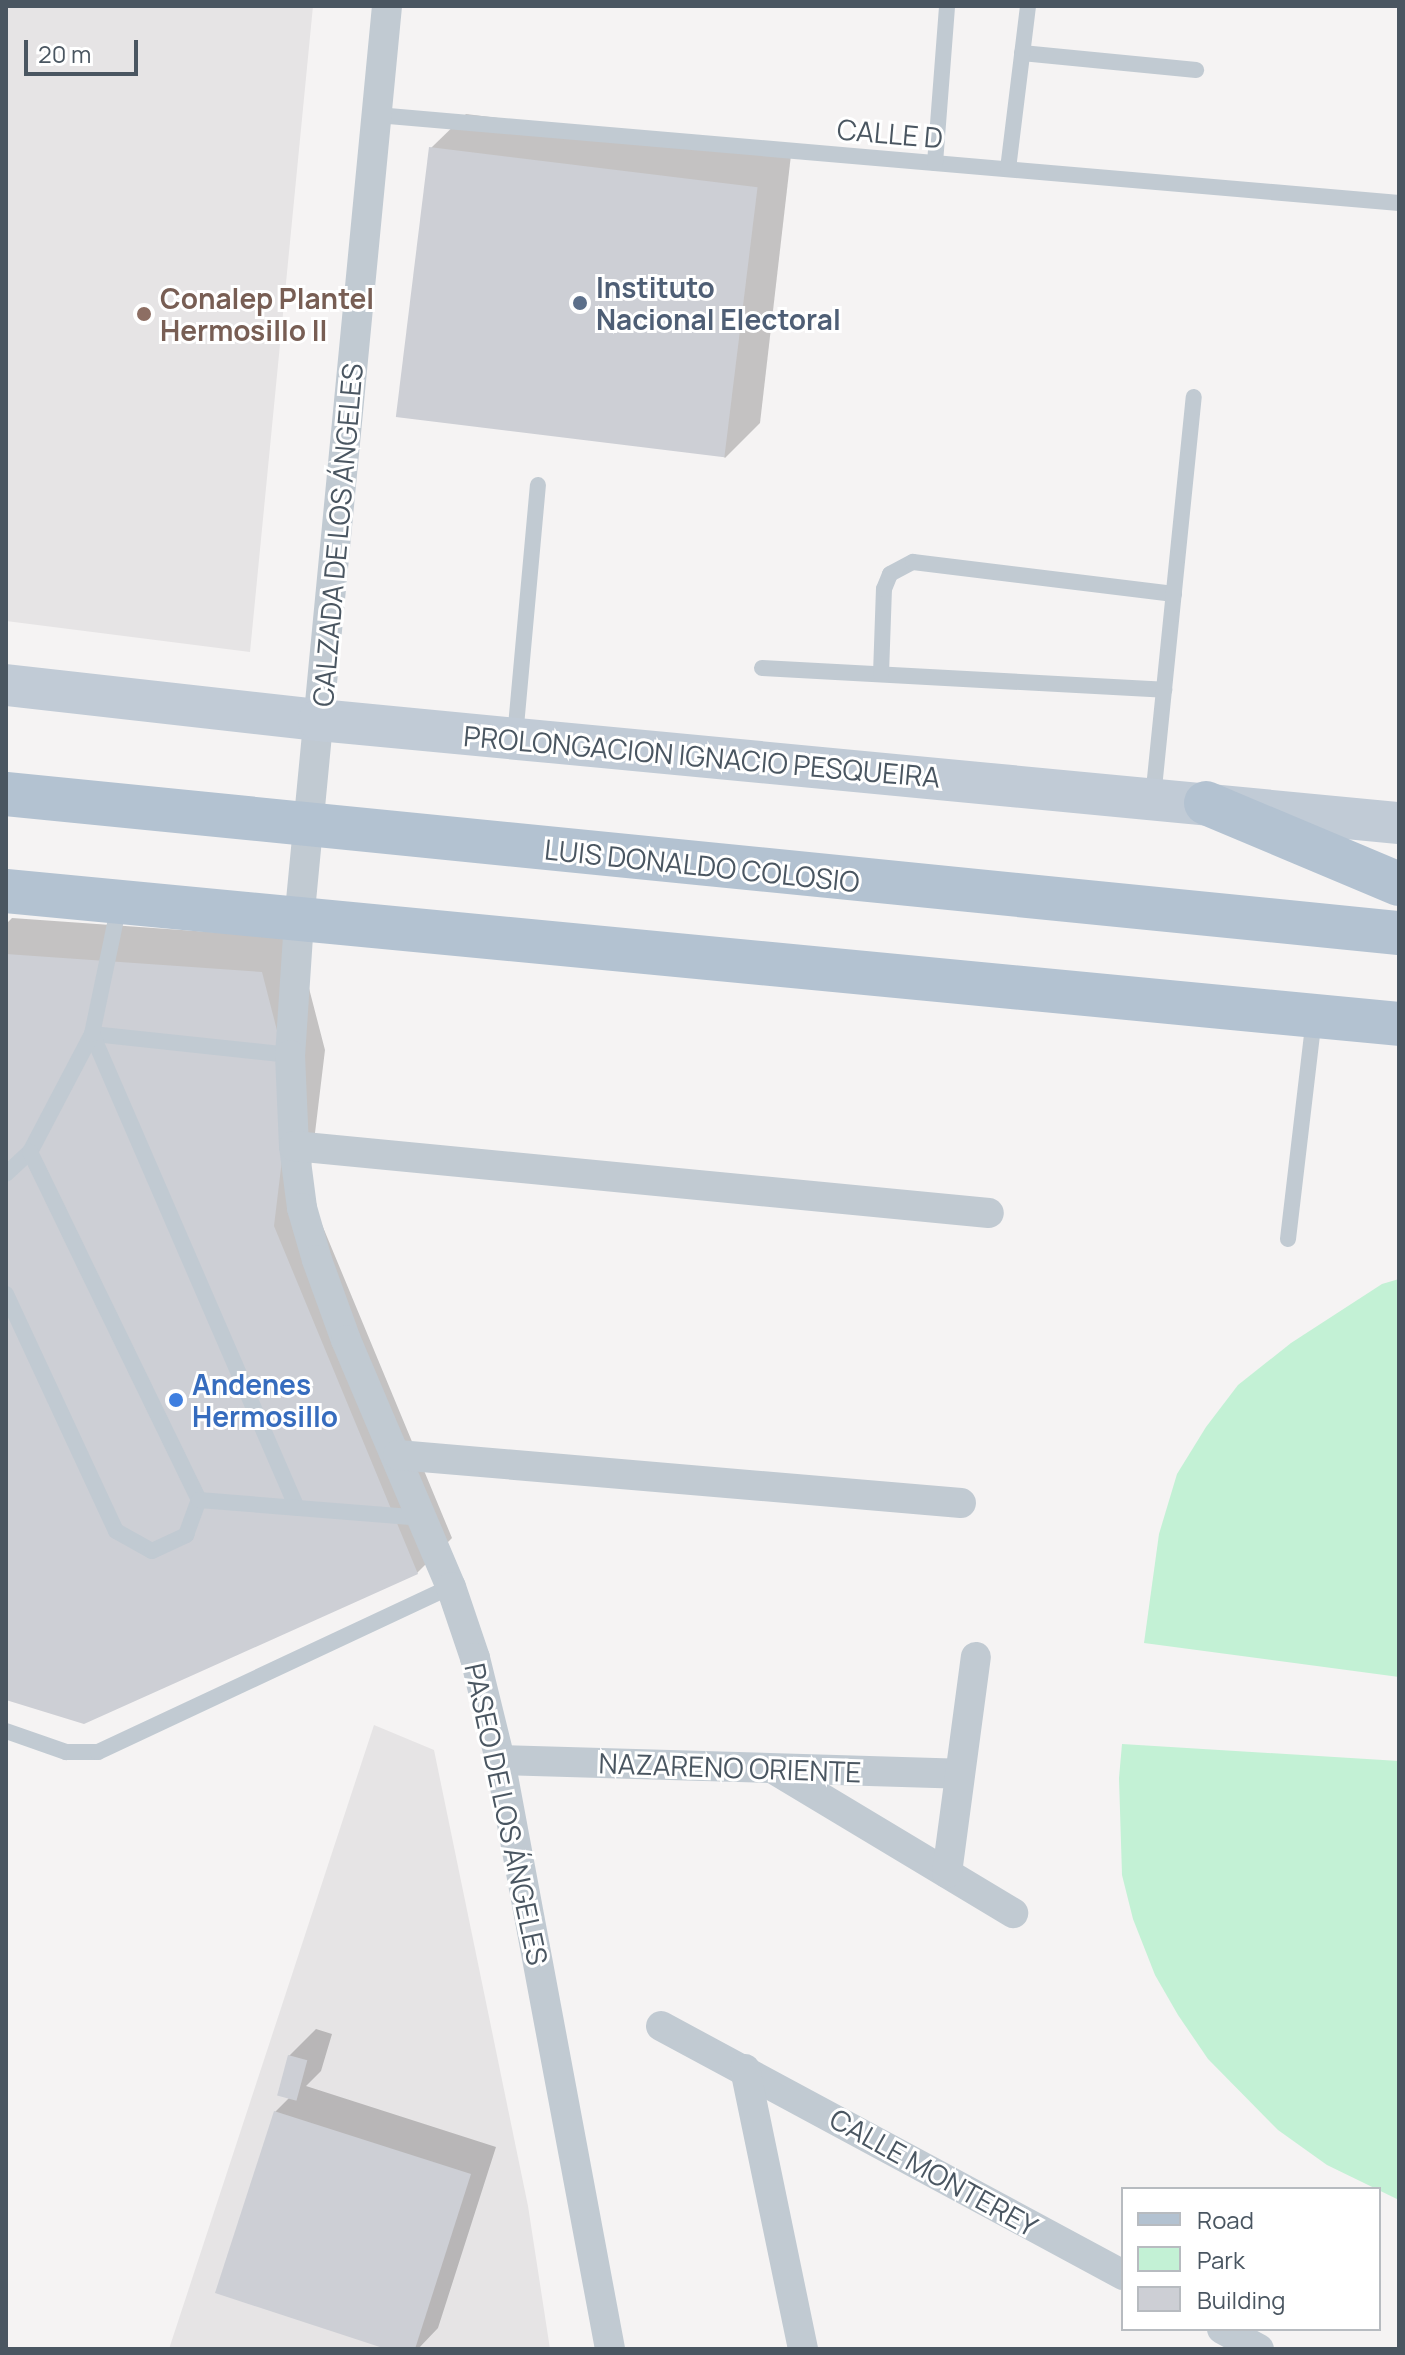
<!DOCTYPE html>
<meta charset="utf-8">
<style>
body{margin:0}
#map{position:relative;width:1405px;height:2355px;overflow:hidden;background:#f5f3f3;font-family:Manrope,sans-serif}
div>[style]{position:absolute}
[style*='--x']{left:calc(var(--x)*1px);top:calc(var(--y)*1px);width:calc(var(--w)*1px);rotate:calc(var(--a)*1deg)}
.education>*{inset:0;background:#e6e4e5}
.green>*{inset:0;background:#c3f1d5}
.shadow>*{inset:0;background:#0003}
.building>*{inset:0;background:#cdcfd5;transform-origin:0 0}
.lane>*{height:16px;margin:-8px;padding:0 8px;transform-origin:8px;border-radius:8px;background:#c1cad2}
.street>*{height:30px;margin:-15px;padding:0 15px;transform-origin:15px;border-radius:15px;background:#c1cad2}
.secondary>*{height:42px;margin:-21px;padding:0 21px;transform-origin:21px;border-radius:21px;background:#c1cbd6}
.primary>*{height:44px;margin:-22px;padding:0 22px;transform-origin:22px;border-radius:22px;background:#b3c2d1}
.dots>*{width:22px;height:22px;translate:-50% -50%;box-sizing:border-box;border:4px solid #fff;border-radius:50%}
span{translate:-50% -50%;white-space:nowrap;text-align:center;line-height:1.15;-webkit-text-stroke:6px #fff;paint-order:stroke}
.street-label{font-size:28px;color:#4a5661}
.service-label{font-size:28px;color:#4e5e75;font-weight:700}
.left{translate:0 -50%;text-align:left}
.education-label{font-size:28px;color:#785e54;font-weight:700}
.shop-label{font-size:28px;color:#366cbe;font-weight:700}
.frame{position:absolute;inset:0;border:8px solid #4a5661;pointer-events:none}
.legend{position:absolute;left:1121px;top:2187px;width:260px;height:144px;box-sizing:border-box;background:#fff;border:2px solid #b7bbc0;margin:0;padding:10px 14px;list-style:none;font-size:24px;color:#4a5661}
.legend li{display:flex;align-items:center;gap:16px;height:40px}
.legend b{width:40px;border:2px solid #b7bbc0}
.scale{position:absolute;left:24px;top:40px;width:114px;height:36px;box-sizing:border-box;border:4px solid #4a5661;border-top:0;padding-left:10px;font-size:24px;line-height:28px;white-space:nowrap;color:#4a5661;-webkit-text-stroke:6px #fff;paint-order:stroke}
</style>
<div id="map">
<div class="education">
<div style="clip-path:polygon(6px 6px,313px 6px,250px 652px,6px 621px)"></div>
<div style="clip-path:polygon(374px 1725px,434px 1750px,528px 2206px,550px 2349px,169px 2349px)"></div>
</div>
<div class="green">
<div style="clip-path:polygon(1399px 1279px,1399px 1677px,1144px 1643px,1159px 1534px,1177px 1474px,1206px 1427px,1238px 1385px,1291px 1343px,1382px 1284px)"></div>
<div style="clip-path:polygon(1122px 1744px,1399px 1761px,1399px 2200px,1327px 2165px,1278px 2130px,1208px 2059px,1178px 2015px,1155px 1975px,1133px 1919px,1122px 1875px,1119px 1778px)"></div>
</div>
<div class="shadow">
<div style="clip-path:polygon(466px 114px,791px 155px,760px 423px,725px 458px,431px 148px)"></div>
<div style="clip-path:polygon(12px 918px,296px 938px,325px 1050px,308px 1191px,452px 1538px,417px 1573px,6px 1698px,6px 924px)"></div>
<div style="clip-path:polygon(316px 2029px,332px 2034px,321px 2071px,306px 2086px,496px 2147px,438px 2328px,418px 2349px,393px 2349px,275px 2112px,290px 2097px,289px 2056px)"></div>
</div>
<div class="building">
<div style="left:429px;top:147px;width:331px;height:272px;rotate:7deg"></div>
<div style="clip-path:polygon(6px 954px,262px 972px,291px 1085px,274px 1226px,418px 1574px,84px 1724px,6px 1700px)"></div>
<div style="left:288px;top:2055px;width:20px;height:42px;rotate:15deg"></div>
<div style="clip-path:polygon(274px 2111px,471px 2174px,415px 2349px,386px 2349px,215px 2293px)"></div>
</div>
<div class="lane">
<div style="--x:1022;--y:53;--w:175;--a:5.6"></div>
<div style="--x:377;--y:115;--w:1026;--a:4.92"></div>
<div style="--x:935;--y:163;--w:157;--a:-85.6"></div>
<div style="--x:1008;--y:169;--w:164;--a:-83"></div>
<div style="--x:762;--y:668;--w:403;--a:3.1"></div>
<div style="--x:881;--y:674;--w:85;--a:-88"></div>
<div style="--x:884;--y:589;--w:16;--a:-68"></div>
<div style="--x:890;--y:574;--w:26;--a:-28"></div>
<div style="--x:913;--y:562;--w:263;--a:7"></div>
<div style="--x:515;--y:737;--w:253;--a:-84.8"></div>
<div style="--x:1153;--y:798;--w:403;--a:-84.2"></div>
<div style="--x:290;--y:1055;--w:199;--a:-173.9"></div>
<div style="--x:92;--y:1034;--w:516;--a:66.61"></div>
<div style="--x:6;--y:1174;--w:33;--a:-43"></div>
<div style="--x:30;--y:1152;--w:133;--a:-62.3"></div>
<div style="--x:92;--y:1034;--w:132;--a:-78.2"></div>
<div style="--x:1288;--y:1239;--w:224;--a:-83.3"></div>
<div style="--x:6;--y:1294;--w:261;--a:65.1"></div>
<div style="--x:116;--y:1531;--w:41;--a:29.1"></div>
<div style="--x:152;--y:1551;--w:38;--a:-25"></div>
<div style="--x:186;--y:1535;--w:37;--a:-70"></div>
<div style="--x:199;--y:1500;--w:387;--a:-115.9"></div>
<div style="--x:199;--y:1500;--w:225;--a:4.6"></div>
<div style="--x:6;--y:1731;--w:64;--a:19.3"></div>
<div style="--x:66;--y:1752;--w:32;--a:0"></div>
<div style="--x:98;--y:1752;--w:390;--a:-25.1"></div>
</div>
<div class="street">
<div style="--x:387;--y:6;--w:919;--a:95.49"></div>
<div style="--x:299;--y:921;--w:134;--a:93.8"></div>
<div style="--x:290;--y:1055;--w:91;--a:87.5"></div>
<div style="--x:294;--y:1146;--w:63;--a:82.6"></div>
<div style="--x:302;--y:1208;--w:54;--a:73.9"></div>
<div style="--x:317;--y:1260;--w:85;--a:70.1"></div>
<div style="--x:346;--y:1340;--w:268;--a:67"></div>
<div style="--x:451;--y:1587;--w:75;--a:71.3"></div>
<div style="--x:475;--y:1658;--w:105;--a:76.2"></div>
<div style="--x:500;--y:1760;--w:599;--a:79.42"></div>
<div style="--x:294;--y:1146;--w:698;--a:5.51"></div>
<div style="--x:398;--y:1455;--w:565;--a:4.87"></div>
<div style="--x:500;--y:1760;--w:460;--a:1.7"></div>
<div style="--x:775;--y:1770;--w:278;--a:31"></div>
<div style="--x:947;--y:1873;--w:218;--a:-82.4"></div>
<div style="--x:661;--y:2026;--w:525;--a:28.32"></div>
<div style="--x:745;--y:2069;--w:286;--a:78.3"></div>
<div style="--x:1222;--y:2329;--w:42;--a:28.4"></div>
</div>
<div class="secondary">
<div style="--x:6;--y:685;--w:315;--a:6.4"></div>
<div style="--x:319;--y:720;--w:1085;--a:5.45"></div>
</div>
<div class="primary">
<div style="--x:6;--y:794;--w:1400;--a:5.7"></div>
<div style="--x:1206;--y:803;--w:209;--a:22.8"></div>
<div style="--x:6;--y:891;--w:1399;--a:5.45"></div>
</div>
<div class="dots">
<div style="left:580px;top:303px;background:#5c6f8a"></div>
<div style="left:144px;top:314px;background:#8d6e63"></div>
<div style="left:176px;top:1400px;background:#3f7fe0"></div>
</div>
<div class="street-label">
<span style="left:890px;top:133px;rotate:5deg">CALLE D</span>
<span style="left:337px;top:535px;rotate:-85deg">CALZADA DE LOS ÁNGELES</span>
<span style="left:702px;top:756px;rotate:5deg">PROLONGACION IGNACIO PESQUEIRA</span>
<span style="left:702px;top:865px;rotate:6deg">LUIS DONALDO COLOSIO</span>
<span style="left:730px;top:1767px;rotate:2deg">NAZARENO ORIENTE</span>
<span style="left:507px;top:1814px;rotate:78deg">PASEO DE LOS ÁNGELES</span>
<span style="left:934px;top:2172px;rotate:29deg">CALLE MONTEREY</span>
</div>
<div class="service-label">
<span class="left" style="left:596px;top:303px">Instituto<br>Nacional Electoral</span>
</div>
<div class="education-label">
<span class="left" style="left:160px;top:314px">Conalep Plantel<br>Hermosillo II</span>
</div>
<div class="shop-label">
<span class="left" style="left:192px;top:1400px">Andenes<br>Hermosillo</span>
</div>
<div class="frame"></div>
<ul class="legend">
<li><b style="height:10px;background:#b3c2d1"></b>Road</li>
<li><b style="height:22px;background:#c3f1d5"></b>Park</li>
<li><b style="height:22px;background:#cdcfd5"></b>Building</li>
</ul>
<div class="scale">20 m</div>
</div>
